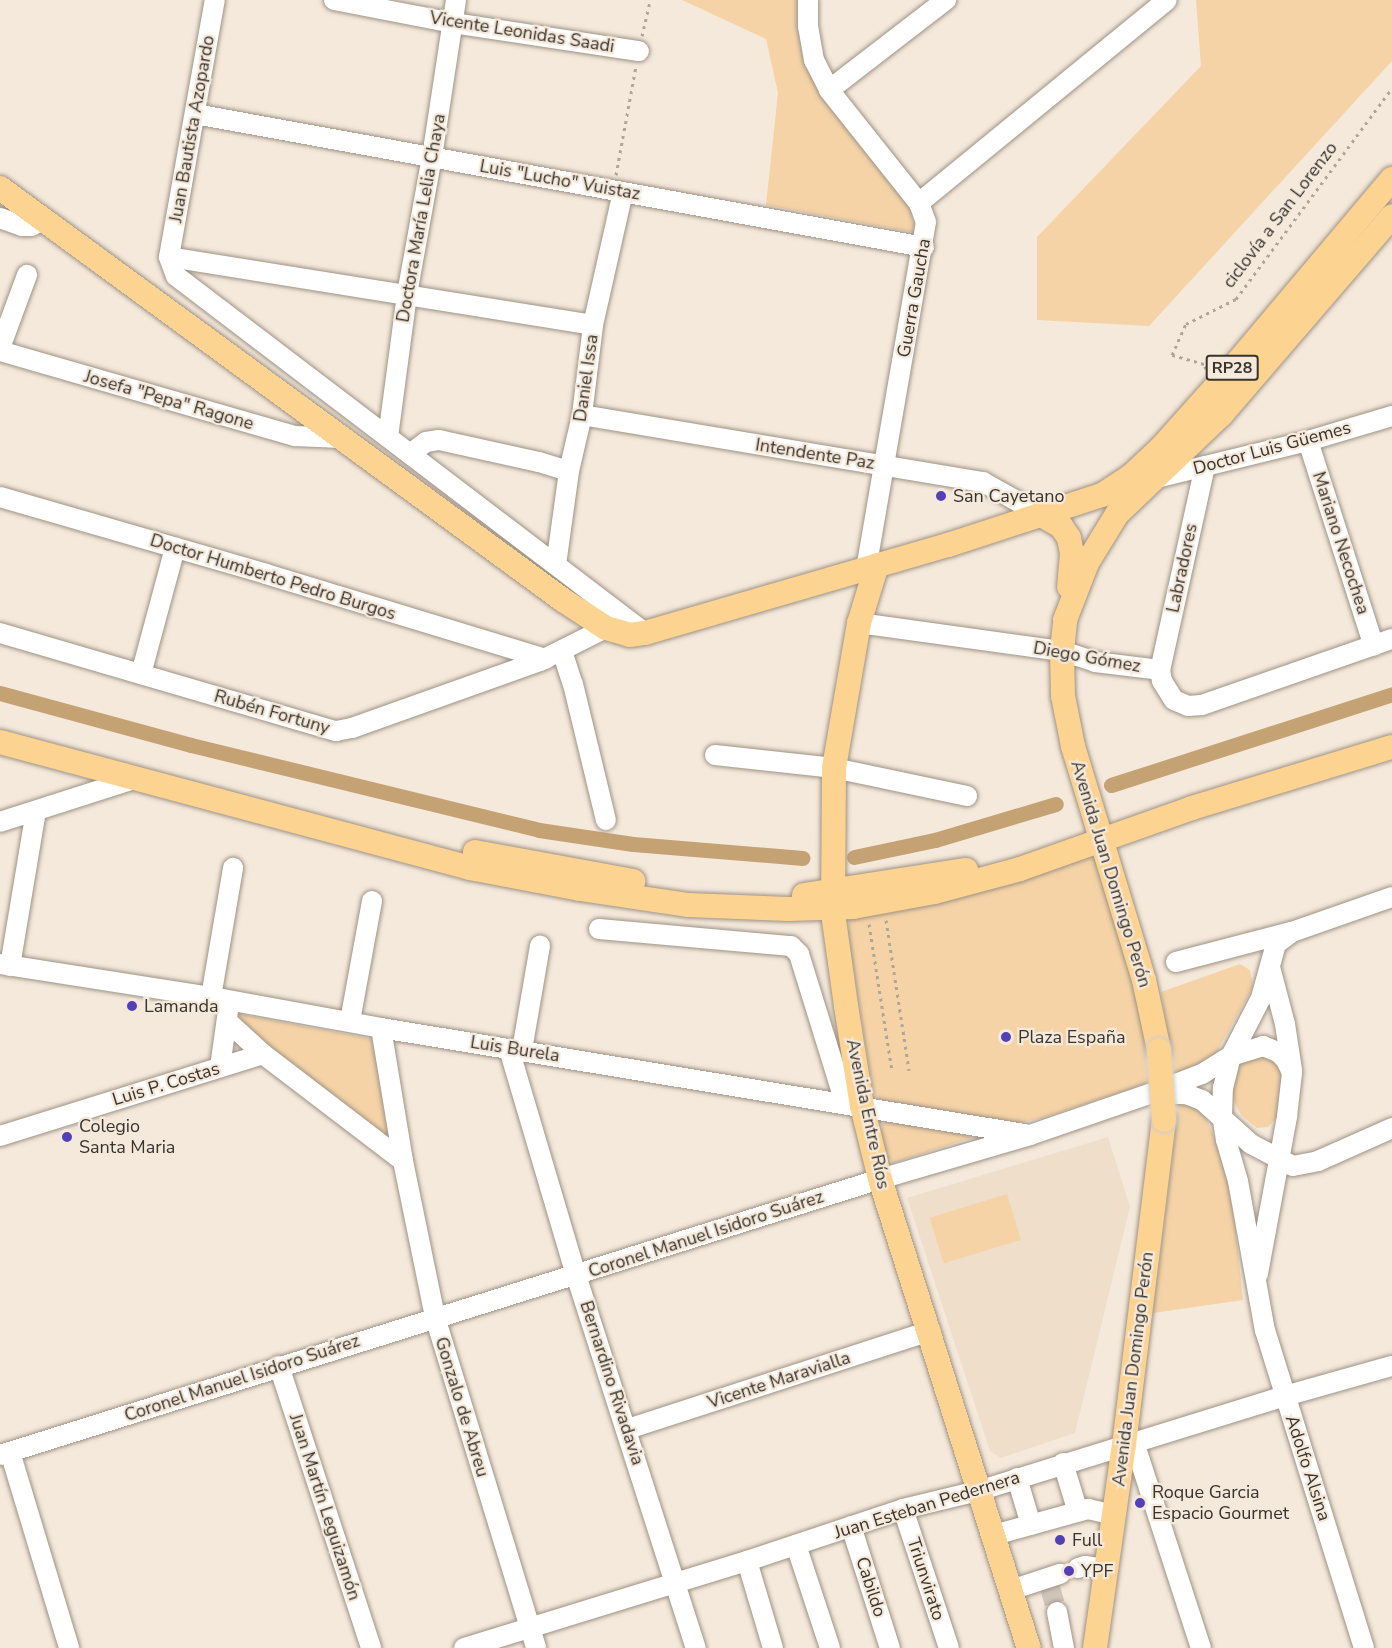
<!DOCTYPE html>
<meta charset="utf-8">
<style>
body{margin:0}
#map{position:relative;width:1392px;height:1648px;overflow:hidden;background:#f5e9db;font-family:"Nunito Sans",sans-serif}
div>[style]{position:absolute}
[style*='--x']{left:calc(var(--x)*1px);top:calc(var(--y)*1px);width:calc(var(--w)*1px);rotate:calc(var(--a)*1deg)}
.built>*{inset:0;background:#efdfca}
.green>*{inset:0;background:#f5d3a6;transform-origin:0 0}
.canal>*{height:15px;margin:-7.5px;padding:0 7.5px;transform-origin:7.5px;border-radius:7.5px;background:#c5a274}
.minor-tunnel>*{height:20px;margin-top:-10px;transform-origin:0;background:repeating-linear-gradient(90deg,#cfc5b8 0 20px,transparent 0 30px)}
.path>*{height:3px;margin-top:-1.5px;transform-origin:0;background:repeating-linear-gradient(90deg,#afa69b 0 3px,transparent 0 7.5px)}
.roads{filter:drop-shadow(0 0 2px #9d9285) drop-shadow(0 0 2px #9d9285)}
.minor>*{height:20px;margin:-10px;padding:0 10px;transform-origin:10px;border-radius:10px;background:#fff}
.major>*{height:24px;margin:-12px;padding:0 12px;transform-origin:12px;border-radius:12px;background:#fdd392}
.bridges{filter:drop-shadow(0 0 2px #cfcecd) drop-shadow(0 0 2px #cfcecd)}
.major-bridge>*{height:24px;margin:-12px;padding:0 12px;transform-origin:12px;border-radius:12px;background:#fdd392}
.dots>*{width:16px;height:16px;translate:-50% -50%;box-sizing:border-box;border:3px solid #f5e9db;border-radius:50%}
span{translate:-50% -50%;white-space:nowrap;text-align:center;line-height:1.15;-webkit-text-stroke:4.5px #f5e9db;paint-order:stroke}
.shield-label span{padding:2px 4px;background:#f5e9db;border:2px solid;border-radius:4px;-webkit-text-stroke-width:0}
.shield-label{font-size:16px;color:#37332d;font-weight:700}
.street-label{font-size:18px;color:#37332d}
.poi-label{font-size:18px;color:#37332d}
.left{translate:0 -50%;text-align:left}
</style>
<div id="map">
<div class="built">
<div style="clip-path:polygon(1108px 1137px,1130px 1207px,1075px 1433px,1001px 1458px,990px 1451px,907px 1198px)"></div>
</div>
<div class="green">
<div style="clip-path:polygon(682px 0,799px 0,824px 98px,910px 209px,916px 233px,766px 205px,778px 93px,766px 39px)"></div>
<div style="clip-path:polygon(1196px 0,1392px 0,1392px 61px,1149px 326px,1037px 320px,1037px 237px,1201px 66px)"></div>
<div style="clip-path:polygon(1090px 856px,1097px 861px,1133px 986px,1143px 1034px,1149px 1083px,1042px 1118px,1018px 1123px,879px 1100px,873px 1091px,848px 933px,849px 921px,853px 917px,1009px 885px)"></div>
<div style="clip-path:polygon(1240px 964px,1250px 970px,1253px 987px,1215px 1055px,1206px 1063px,1174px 1074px,1161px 992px)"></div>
<div style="clip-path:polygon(240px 1014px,372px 1039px,393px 1140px,241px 1025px)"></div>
<div style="clip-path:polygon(1265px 1053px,1285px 1070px,1280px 1114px,1268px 1127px,1257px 1128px,1241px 1115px,1232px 1097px,1232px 1079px,1241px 1061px)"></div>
<div style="clip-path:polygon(1176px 1099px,1190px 1101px,1203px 1111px,1230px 1175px,1243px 1300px,1153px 1313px,1177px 1121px)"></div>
<div style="clip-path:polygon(888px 1121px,969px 1134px,971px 1138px,894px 1163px,885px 1155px,881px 1131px,882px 1125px)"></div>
<div style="left:1007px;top:1194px;width:48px;height:81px;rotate:73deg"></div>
</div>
<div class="canal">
<div style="--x:0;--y:693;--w:198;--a:15.2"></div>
<div style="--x:191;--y:745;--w:358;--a:13.7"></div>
<div style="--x:539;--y:830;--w:95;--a:8.5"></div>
<div style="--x:633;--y:844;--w:170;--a:4.7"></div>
<div style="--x:1111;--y:785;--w:295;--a:-17.9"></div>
<div style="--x:854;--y:857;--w:83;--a:-11.9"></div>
<div style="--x:935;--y:840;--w:126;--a:-16.6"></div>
</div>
<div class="minor-tunnel">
<div style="--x:1049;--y:1584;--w:29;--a:74"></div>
</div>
<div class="path">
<div style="--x:642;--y:36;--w:37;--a:-77"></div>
<div style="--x:616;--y:175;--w:111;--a:-79.6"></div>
<div style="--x:1206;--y:369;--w:5;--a:-112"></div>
<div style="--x:1204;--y:364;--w:33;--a:-164"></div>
<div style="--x:1172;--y:355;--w:34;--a:-66"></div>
<div style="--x:1186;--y:324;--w:56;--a:-26.6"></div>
<div style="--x:1236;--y:299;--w:262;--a:-53.5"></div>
<div style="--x:886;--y:920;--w:152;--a:81.3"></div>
<div style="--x:869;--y:924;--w:149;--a:81.1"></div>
</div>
<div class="roads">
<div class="minor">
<div style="--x:334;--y:0;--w:121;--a:10.9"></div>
<div style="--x:453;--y:23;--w:188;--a:8.6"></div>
<div style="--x:808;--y:0;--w:26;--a:90"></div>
<div style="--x:808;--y:26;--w:35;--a:80"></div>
<div style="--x:814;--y:60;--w:34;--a:63"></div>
<div style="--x:829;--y:90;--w:144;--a:51.5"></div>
<div style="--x:919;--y:203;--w:20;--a:70"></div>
<div style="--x:926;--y:222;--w:351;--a:99.8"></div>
<div style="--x:829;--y:90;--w:148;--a:-37.6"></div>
<div style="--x:195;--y:114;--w:741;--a:10.34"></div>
<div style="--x:919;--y:203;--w:320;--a:-39.3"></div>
<div style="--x:0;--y:218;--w:23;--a:20"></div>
<div style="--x:22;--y:226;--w:9;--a:0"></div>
<div style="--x:31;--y:226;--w:13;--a:-27"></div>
<div style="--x:169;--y:257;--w:20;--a:70"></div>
<div style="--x:176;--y:276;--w:589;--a:37.28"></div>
<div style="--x:169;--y:257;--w:429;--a:9.1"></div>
<div style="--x:169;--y:257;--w:261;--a:-79.9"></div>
<div style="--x:0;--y:348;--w:78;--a:-69.7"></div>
<div style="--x:0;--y:351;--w:307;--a:16.1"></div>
<div style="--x:295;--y:436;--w:46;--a:2.5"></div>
<div style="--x:582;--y:415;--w:407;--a:9.5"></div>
<div style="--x:983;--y:482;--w:65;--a:29.3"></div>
<div style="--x:388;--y:437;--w:144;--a:-82.4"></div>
<div style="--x:407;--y:294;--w:139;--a:-79.7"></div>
<div style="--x:432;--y:157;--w:159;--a:-81.3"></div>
<div style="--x:1308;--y:441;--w:215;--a:72.2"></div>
<div style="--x:410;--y:454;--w:20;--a:-37"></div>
<div style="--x:426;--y:442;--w:13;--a:-9"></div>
<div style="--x:439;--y:440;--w:102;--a:12.4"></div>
<div style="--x:539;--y:462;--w:31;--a:17"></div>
<div style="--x:1205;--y:466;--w:209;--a:102.4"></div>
<div style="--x:1160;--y:670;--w:11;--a:80"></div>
<div style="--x:1162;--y:681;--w:22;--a:58"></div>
<div style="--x:1174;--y:700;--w:15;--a:23"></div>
<div style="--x:1188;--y:706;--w:14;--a:-4"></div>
<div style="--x:1202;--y:705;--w:201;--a:-19.2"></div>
<div style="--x:1152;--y:479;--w:161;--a:-13.7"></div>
<div style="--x:1308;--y:441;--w:88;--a:-16.6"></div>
<div style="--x:0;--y:497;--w:277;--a:16.1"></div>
<div style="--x:266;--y:574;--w:292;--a:16.9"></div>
<div style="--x:556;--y:565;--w:95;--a:-82.1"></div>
<div style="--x:569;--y:471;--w:57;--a:-76.9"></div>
<div style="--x:582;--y:415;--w:91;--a:-83"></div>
<div style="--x:593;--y:325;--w:136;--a:-77.3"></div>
<div style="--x:859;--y:623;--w:205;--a:7.9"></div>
<div style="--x:1062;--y:651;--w:35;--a:18"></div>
<div style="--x:1095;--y:662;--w:65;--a:7"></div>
<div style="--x:0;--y:633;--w:350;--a:16.3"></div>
<div style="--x:336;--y:731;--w:16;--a:-11"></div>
<div style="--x:352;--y:728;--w:200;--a:-19.6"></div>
<div style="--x:540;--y:661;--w:74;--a:-26.6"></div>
<div style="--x:562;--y:651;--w:35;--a:72"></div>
<div style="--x:573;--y:684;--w:140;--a:76.4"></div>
<div style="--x:141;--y:674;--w:131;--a:-74.9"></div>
<div style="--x:715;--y:755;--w:120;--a:6.2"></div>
<div style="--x:834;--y:768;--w:136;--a:11.9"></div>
<div style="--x:0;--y:822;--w:144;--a:-17.8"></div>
<div style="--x:599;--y:929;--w:193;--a:5.1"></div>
<div style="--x:791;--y:946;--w:11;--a:45"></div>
<div style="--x:799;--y:954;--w:156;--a:72.8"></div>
<div style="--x:1176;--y:962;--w:118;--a:-14.7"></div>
<div style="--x:0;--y:964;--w:214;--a:8.9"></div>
<div style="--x:211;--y:997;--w:173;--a:10.3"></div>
<div style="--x:381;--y:1028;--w:652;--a:9.36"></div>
<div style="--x:10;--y:966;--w:157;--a:-80.5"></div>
<div style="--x:1270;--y:967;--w:59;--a:75.3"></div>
<div style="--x:1285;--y:1024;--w:47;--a:81.3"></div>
<div style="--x:211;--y:997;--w:131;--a:-80.3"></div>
<div style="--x:227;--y:1021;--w:49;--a:42.5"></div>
<div style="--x:263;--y:1054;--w:176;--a:37.4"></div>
<div style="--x:350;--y:1021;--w:122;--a:-79.6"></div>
<div style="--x:381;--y:1028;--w:135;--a:80.6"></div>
<div style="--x:403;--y:1161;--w:159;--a:78.4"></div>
<div style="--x:435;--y:1317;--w:346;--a:73"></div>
<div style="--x:509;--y:1049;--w:236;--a:73.5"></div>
<div style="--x:576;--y:1275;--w:392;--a:72.2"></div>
<div style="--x:522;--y:1050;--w:106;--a:-80.2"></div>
<div style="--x:220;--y:1067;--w:57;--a:-81.9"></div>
<div style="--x:1160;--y:1090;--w:45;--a:-20.9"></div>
<div style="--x:1202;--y:1074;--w:34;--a:-32"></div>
<div style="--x:1231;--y:1056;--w:34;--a:-17"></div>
<div style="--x:1263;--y:1046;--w:16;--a:22"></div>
<div style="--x:1278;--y:1052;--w:11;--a:45"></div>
<div style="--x:1286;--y:1060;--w:14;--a:65"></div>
<div style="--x:1292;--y:1073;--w:44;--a:96.5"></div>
<div style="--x:1287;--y:1117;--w:160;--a:100.5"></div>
<div style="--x:0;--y:1136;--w:275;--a:-17.3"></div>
<div style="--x:279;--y:1366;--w:297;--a:71.9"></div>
<div style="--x:628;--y:1429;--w:318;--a:-18"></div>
<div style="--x:1134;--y:1442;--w:217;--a:72"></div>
<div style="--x:10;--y:1452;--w:205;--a:73.2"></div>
<div style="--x:0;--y:1455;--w:922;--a:-17.41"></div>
<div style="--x:880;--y:1179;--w:156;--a:-16.3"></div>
<div style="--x:1030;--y:1135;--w:129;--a:-19"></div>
<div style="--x:1152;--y:1093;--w:34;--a:2"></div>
<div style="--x:1186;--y:1094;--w:17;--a:21"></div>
<div style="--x:1202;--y:1100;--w:66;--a:41.9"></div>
<div style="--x:1251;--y:1144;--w:47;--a:27.6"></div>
<div style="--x:1293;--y:1166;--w:25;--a:-11"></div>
<div style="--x:1318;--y:1161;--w:81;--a:-24"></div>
<div style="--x:1063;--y:1463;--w:51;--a:73"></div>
<div style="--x:1017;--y:1478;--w:49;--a:73.4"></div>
<div style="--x:903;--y:1509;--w:146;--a:71.7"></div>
<div style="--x:851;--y:1526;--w:128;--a:72.3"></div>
<div style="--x:994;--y:1535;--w:98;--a:-15.5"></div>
<div style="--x:1088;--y:1509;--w:27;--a:13"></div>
<div style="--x:796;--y:1545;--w:108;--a:71.7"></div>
<div style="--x:747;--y:1561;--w:91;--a:73.4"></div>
<div style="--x:1078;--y:1568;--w:7;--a:-16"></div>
<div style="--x:1085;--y:1566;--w:21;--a:8"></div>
<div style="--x:1011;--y:1590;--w:52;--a:-18.1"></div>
<div style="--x:1057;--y:1612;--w:37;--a:79"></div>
<div style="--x:464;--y:1648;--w:296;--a:-17.1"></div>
<div style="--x:747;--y:1561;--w:164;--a:-18.4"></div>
<div style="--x:903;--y:1509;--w:77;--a:-13.5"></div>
<div style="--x:978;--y:1491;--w:321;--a:-17.2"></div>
<div style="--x:1285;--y:1396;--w:111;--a:-15.7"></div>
<div style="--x:1364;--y:1648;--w:332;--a:-107.3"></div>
<div style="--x:1265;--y:1331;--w:152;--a:-100.2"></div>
<div style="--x:1238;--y:1181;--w:43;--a:-106.3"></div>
<div style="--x:1226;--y:1140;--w:25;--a:-99"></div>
<div style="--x:1222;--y:1115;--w:27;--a:-88"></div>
<div style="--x:1223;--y:1088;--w:33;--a:-76"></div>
<div style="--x:1231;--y:1056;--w:65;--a:-62.7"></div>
<div style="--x:1261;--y:998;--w:56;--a:-74.5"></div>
<div style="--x:1276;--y:944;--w:20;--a:-37"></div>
<div style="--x:1292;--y:932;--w:106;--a:-19.3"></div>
</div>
<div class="major">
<div style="--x:0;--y:188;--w:698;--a:36.2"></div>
<div style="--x:563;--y:600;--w:51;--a:33.1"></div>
<div style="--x:606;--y:628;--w:25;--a:16"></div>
<div style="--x:630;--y:635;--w:15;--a:-8"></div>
<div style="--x:645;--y:633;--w:316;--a:-16.2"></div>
<div style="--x:948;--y:545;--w:162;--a:-18"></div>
<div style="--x:1102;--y:495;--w:35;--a:-33"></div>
<div style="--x:1131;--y:476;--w:41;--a:-43"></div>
<div style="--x:1161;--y:448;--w:113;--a:-48.2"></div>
<div style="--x:1236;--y:364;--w:242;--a:-49.9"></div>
<div style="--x:1040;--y:514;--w:24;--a:30"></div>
<div style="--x:1061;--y:526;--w:14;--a:56"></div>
<div style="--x:1069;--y:538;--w:16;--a:79"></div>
<div style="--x:1072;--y:554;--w:33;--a:95"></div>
<div style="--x:877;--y:565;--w:61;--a:107.2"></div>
<div style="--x:859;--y:623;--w:147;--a:99.8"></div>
<div style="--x:834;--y:768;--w:145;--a:90.4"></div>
<div style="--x:833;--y:913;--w:94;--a:82"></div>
<div style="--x:846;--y:1006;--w:101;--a:80.9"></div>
<div style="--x:862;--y:1106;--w:75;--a:76.1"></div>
<div style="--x:880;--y:1179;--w:492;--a:72.4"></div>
<div style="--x:0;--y:742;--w:487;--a:15"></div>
<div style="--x:470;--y:868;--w:112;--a:10.8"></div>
<div style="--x:580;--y:889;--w:110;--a:8.4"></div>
<div style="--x:689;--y:905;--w:99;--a:2.3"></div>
<div style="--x:788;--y:909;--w:65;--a:-1.8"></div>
<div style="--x:853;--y:907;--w:83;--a:-10.4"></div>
<div style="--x:935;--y:892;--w:88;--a:-15.1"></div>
<div style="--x:1020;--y:869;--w:182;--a:-19.5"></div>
<div style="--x:1192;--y:808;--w:209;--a:-17"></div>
<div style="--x:475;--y:852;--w:161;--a:10.4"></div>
<div style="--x:804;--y:895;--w:164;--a:-8.8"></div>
<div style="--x:1159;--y:1050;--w:72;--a:-102.1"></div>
<div style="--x:1144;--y:980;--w:245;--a:-106.9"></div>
<div style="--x:1073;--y:746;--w:51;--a:-101.3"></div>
<div style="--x:1063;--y:696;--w:45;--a:-91.3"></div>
<div style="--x:1062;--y:651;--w:31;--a:-84"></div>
<div style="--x:1065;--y:620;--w:61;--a:-68.9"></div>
<div style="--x:1087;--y:563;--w:57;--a:-58.5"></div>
<div style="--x:1117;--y:514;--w:144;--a:-43.6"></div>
<div style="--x:1221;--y:415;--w:262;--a:-49.3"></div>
<div style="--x:1095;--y:1648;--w:205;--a:-81.9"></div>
<div style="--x:1124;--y:1445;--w:327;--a:-83"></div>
</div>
</div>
<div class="bridges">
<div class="major-bridge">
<div style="--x:1159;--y:1050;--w:70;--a:85.9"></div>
</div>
</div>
<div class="dots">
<div style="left:941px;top:496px;background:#5240b7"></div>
<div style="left:132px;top:1006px;background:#5240b7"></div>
<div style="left:1006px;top:1037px;background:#5240b7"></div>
<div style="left:67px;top:1137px;background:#5240b7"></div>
<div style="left:1140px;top:1503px;background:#5240b7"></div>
<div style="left:1060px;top:1540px;background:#5240b7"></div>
<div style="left:1069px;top:1571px;background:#5240b7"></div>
</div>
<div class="shield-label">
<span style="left:1232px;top:368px">RP28</span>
</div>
<div class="street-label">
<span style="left:522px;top:32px;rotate:9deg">Vicente Leonidas Saadi</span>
<span style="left:192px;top:129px;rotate:-80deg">Juan Bautista Azopardo</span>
<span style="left:560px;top:180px;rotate:10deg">Luis "Lucho" Vuistaz</span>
<span style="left:1280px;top:215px;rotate:-53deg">ciclovía a San Lorenzo</span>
<span style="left:421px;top:218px;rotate:-80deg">Doctora María Lelia Chaya</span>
<span style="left:914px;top:298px;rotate:-80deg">Guerra Gaucha</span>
<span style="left:586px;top:378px;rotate:-82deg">Daniel Issa</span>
<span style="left:169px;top:400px;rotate:16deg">Josefa "Pepa" Ragone</span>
<span style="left:1272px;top:448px;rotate:-15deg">Doctor Luis Güemes</span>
<span style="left:815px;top:454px;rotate:9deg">Intendente Paz</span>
<span style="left:1341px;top:543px;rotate:72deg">Mariano Necochea</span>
<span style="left:1182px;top:568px;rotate:-78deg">Labradores</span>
<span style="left:273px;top:577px;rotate:17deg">Doctor Humberto Pedro Burgos</span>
<span style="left:1087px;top:657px;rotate:10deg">Diego Gómez</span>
<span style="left:272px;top:712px;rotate:16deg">Rubén Fortuny</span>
<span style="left:1111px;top:874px;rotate:73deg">Avenida Juan Domingo Perón</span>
<span style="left:515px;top:1049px;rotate:9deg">Luis Burela</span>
<span style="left:166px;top:1084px;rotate:-17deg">Luis P. Costas</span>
<span style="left:868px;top:1114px;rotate:78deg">Avenida Entre Ríos</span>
<span style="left:706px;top:1234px;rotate:-18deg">Coronel Manuel Isidoro Suárez</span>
<span style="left:1133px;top:1369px;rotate:-83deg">Avenida Juan Domingo Perón</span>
<span style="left:242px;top:1378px;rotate:-18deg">Coronel Manuel Isidoro Suárez</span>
<span style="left:779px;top:1380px;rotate:-18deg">Vicente Maravialla</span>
<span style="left:612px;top:1383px;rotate:72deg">Bernardino Rivadavia</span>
<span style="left:462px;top:1407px;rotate:73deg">Gonzalo de Abreu</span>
<span style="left:1308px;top:1468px;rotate:72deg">Adolfo Alsina</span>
<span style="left:927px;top:1505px;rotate:-17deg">Juan Esteban Pedernera</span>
<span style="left:325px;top:1507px;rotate:72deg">Juan Martín Leguizamón</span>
<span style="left:926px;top:1579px;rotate:72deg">Triunvirato</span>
<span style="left:871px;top:1587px;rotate:72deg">Cabildo</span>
</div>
<div class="poi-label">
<span class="left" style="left:953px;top:496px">San Cayetano</span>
<span class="left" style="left:144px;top:1006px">Lamanda</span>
<span class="left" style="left:1018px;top:1037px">Plaza España</span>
<span class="left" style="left:79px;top:1137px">Colegio<br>Santa Maria</span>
<span class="left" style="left:1152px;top:1503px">Roque Garcia<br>Espacio Gourmet</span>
<span class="left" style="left:1072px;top:1540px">Full</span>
<span class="left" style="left:1081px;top:1571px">YPF</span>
</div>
</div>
